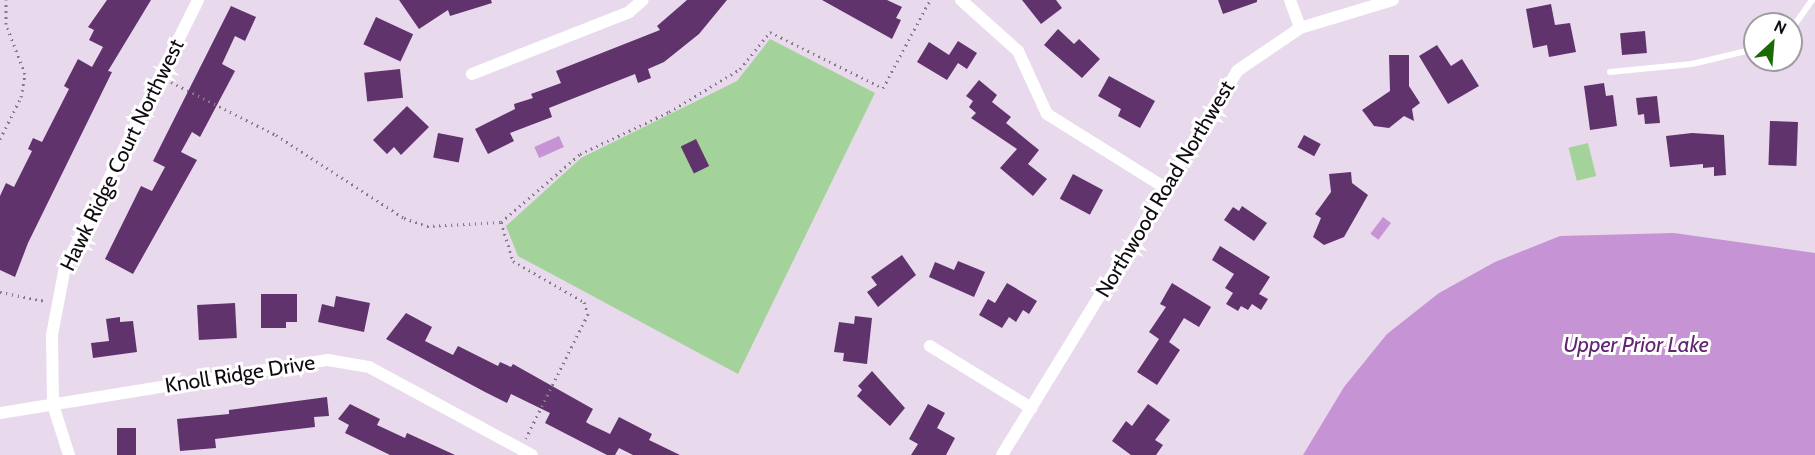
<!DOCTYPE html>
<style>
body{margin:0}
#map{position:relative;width:1815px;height:455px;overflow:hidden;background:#e8d9ed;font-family:Cabin,sans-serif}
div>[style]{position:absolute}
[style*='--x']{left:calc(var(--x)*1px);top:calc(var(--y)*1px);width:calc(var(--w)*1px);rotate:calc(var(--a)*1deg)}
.green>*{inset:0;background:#a3d39a;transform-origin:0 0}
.water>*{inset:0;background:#c694d4;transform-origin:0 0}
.building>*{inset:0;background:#60336d;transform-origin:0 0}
.path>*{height:3px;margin-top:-1.5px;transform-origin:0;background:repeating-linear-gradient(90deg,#837987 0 1.5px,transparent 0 6px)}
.lane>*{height:6px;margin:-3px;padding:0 3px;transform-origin:3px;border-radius:3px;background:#fff}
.street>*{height:12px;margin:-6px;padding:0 6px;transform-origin:6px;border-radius:6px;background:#fff}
span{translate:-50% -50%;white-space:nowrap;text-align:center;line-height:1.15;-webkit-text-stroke:6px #fff;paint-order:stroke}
.street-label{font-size:21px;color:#100b11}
.water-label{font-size:22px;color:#622673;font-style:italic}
.north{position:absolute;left:1743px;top:12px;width:60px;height:60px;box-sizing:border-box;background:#fff;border:2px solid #9f9da0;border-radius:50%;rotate:26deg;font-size:16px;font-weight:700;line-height:24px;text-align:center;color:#100b11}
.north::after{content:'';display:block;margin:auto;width:21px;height:27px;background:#1c6907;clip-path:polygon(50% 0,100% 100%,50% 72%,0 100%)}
</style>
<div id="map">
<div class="green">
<div style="clip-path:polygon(770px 39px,875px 93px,738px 374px,518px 256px,506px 226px,581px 158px,737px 81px)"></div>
<div style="left:1588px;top:143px;width:34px;height:20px;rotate:76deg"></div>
</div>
<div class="water">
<div style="left:559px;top:136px;width:12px;height:27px;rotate:66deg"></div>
<div style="left:1383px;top:217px;width:10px;height:21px;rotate:37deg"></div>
<div style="clip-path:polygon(1674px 233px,1815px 253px,1815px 455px,1303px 455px,1344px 387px,1387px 334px,1439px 293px,1495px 262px,1560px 236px)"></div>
</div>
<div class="building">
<div style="clip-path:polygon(107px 0,151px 0,108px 71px,112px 72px,28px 243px,15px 277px,0 270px,0 196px,6px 183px,14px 187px,32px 151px,28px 149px,33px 138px,42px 142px,69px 89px,64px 86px,78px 59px,92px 67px,103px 47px,89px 40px,94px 30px,88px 27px)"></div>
<div style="clip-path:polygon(399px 0,491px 0,492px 3px,450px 16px,448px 10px,419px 29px)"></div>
<div style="clip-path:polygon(687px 0,727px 0,699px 34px,664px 62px,648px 69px,651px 78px,638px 83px,635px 74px,630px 76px,549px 108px,552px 117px,510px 133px,514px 141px,488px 154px,475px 129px,515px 109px,514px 104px,533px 98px,531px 94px,561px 83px,556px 71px,660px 30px,657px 26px)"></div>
<div style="clip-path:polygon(822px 0,887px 0,902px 7px,896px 18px,901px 20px,892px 39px)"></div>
<div style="clip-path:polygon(1022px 0,1056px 0,1062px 8px,1041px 24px)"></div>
<div style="clip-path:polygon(1218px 0,1257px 0,1257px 2px,1223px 14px)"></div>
<div style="clip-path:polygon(1551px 4px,1555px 25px,1570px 23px,1576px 52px,1549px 57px,1547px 45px,1533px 48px,1526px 9px)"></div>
<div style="clip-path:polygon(231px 6px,256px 17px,245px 41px,235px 36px,222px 64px,235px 71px,200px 137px,192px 132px,181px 152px,197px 160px,133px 274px,105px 259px,141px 186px,152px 191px,165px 167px,153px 161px)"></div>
<div style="left:376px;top:17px;width:41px;height:30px;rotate:25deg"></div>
<div style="clip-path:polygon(1058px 29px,1074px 44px,1079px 39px,1100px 59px,1082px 78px,1044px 45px)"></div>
<div style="left:1645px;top:31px;width:22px;height:25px;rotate:85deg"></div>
<div style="clip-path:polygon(958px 41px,977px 53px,967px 69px,958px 63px,947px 80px,917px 62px,929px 42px,949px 55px)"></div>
<div style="clip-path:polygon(1437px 45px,1451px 66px,1462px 59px,1479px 86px,1448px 104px,1419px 56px)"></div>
<div style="clip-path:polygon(1389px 55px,1409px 55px,1409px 86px,1420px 103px,1412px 109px,1414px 121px,1404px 116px,1389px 128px,1374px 126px,1362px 110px,1390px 91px)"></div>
<div style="left:400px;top:69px;width:29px;height:36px;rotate:84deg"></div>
<div style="clip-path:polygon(1109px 76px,1155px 101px,1140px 128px,1118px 116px,1121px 109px,1098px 96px)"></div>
<div style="clip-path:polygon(979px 80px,997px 95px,992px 102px,1011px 117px,1006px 123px,1039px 150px,1028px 164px,1047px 179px,1033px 196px,1000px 168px,1017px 149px,971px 118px,976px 113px,969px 107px,973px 101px,966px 96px)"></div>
<div style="clip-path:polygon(1604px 83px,1606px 96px,1613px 95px,1617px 126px,1590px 130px,1584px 86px)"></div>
<div style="clip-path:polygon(1657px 96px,1660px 123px,1645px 124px,1644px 114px,1638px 115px,1636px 98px)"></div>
<div style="clip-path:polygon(407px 106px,429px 127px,401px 155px,394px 147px,387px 154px,373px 140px)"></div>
<div style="left:1770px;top:121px;width:28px;height:44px;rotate:2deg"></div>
<div style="left:438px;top:133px;width:26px;height:25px;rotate:11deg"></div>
<div style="clip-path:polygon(1692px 133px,1724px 135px,1726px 175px,1714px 176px,1714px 167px,1703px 168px,1703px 164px,1670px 167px,1666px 136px)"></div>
<div style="left:1304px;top:135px;width:19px;height:14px;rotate:28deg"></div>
<div style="left:696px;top:139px;width:30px;height:17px;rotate:64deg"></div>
<div style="clip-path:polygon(1351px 172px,1352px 183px,1368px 195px,1344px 237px,1324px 245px,1313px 237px,1321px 218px,1315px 214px,1331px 192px,1329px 174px)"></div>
<div style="left:1073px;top:174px;width:34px;height:28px;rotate:28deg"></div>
<div style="clip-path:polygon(1242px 206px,1267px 223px,1254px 241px,1224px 220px,1233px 207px,1239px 211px)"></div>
<div style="clip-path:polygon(1220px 246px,1270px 277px,1259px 294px,1268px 299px,1261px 310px,1252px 304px,1248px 310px,1241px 306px,1238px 311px,1226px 304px,1233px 293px,1225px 288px,1234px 274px,1212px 260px)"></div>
<div style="clip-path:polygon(902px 255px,916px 275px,878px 307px,867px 292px,877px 285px,871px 277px)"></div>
<div style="clip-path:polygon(958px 261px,985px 272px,974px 297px,929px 277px,935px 262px,954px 270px)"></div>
<div style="clip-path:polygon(1007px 283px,1037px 301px,1029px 314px,1023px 310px,1016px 322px,1009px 317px,1002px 328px,979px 315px,988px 299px,995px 303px)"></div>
<div style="clip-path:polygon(1172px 283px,1211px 307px,1199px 327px,1184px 318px,1169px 342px,1180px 350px,1157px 385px,1137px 372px,1159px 339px,1149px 332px,1166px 307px,1160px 304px)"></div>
<div style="clip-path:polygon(261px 294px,297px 294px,297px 322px,286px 322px,286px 328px,261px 328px)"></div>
<div style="clip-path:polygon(336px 296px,370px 303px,364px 332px,318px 322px,322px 304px,334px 307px)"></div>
<div style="left:235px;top:303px;width:35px;height:38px;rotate:87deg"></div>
<div style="clip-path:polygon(406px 313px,432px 327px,425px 341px,453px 355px,458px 346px,498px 366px,500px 362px,511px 367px,513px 364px,593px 409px,586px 422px,589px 424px,610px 434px,619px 417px,652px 434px,649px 440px,680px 455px,633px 455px,619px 448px,615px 455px,607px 455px,545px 423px,550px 413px,511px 394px,507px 403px,485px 392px,386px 339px)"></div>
<div style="clip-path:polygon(855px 316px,872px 318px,867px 364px,843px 361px,844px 353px,834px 352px,839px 322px,854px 324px)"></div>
<div style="clip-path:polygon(120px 317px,120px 322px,133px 321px,137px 352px,93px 358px,91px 343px,109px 341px,106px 319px)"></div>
<div style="clip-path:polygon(872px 371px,905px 408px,890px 426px,857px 396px,862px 390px,858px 386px)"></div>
<div style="clip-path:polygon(327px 397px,329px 416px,314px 417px,315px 427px,215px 439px,216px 448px,180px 451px,177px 419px,229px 414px,229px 410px)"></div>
<div style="clip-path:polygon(350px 404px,380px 419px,377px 425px,405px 438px,407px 433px,455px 455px,390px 455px,345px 433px,349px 425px,338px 419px)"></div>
<div style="clip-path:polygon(928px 404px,945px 413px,937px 428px,955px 438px,946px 455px,911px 455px,918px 444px,909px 439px)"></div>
<div style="clip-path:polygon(1148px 404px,1170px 420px,1155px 440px,1163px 445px,1156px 455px,1131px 455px,1112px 441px,1126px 421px,1132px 426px)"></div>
<div style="left:117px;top:428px;width:19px;height:27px"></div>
</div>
<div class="path">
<div style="--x:171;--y:82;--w:118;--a:26.8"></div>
<div style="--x:276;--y:135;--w:153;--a:33"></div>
<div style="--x:404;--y:218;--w:24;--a:19"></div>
<div style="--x:427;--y:226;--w:74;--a:-3.1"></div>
<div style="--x:501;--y:222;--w:104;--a:-40.7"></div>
<div style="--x:580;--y:154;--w:98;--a:-25.3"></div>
<div style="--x:669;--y:112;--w:83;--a:-31.2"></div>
<div style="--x:740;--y:69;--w:48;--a:-51"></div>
<div style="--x:770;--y:32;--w:126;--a:26.4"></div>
<div style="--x:883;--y:88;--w:100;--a:-61.9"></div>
<div style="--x:0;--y:139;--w:47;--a:-63.4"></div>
<div style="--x:21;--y:97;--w:23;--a:-80"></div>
<div style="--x:25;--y:74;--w:53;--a:-110.8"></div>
<div style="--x:6;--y:24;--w:24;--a:-90"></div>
<div style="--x:501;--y:222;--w:41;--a:72.9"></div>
<div style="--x:513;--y:261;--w:82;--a:30"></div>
<div style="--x:584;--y:302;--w:13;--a:72"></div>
<div style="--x:588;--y:314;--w:139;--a:116.6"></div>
<div style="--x:0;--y:292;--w:46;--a:11.3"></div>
</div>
<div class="lane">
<div style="--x:1791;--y:30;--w:37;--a:-55"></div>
<div style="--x:1610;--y:72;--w:82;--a:-5.6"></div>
<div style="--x:1692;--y:64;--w:65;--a:-13.4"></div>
</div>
<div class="street">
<div style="--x:961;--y:0;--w:76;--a:41.8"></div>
<div style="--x:1018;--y:51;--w:69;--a:65.3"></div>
<div style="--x:1047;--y:114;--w:142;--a:32"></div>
<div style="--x:1290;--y:0;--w:30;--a:70"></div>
<div style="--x:472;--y:74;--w:169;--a:-21.5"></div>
<div style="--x:629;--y:12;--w:18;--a:-41"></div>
<div style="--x:930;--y:346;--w:119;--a:31.5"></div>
<div style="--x:0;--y:413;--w:332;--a:-9.2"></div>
<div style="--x:328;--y:360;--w:42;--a:9.7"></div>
<div style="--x:369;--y:367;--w:185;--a:28.4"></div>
<div style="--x:69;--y:455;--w:52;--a:-107.7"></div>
<div style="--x:53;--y:405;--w:70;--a:-90.8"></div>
<div style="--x:52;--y:335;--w:69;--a:-79.2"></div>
<div style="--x:65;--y:267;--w:298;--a:-63.5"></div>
<div style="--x:1002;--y:455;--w:450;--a:-58.5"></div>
<div style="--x:1237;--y:71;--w:76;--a:-34.3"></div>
<div style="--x:1300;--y:28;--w:97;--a:-16.8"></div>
</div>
<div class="street-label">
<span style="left:122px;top:155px;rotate:-64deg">Hawk Ridge Court Northwest</span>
<span style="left:1165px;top:189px;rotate:-59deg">Northwood Road Northwest</span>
<span style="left:240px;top:374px;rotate:-9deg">Knoll Ridge Drive</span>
</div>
<div class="water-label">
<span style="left:1636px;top:345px">Upper Prior Lake</span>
</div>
<div class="north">N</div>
</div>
